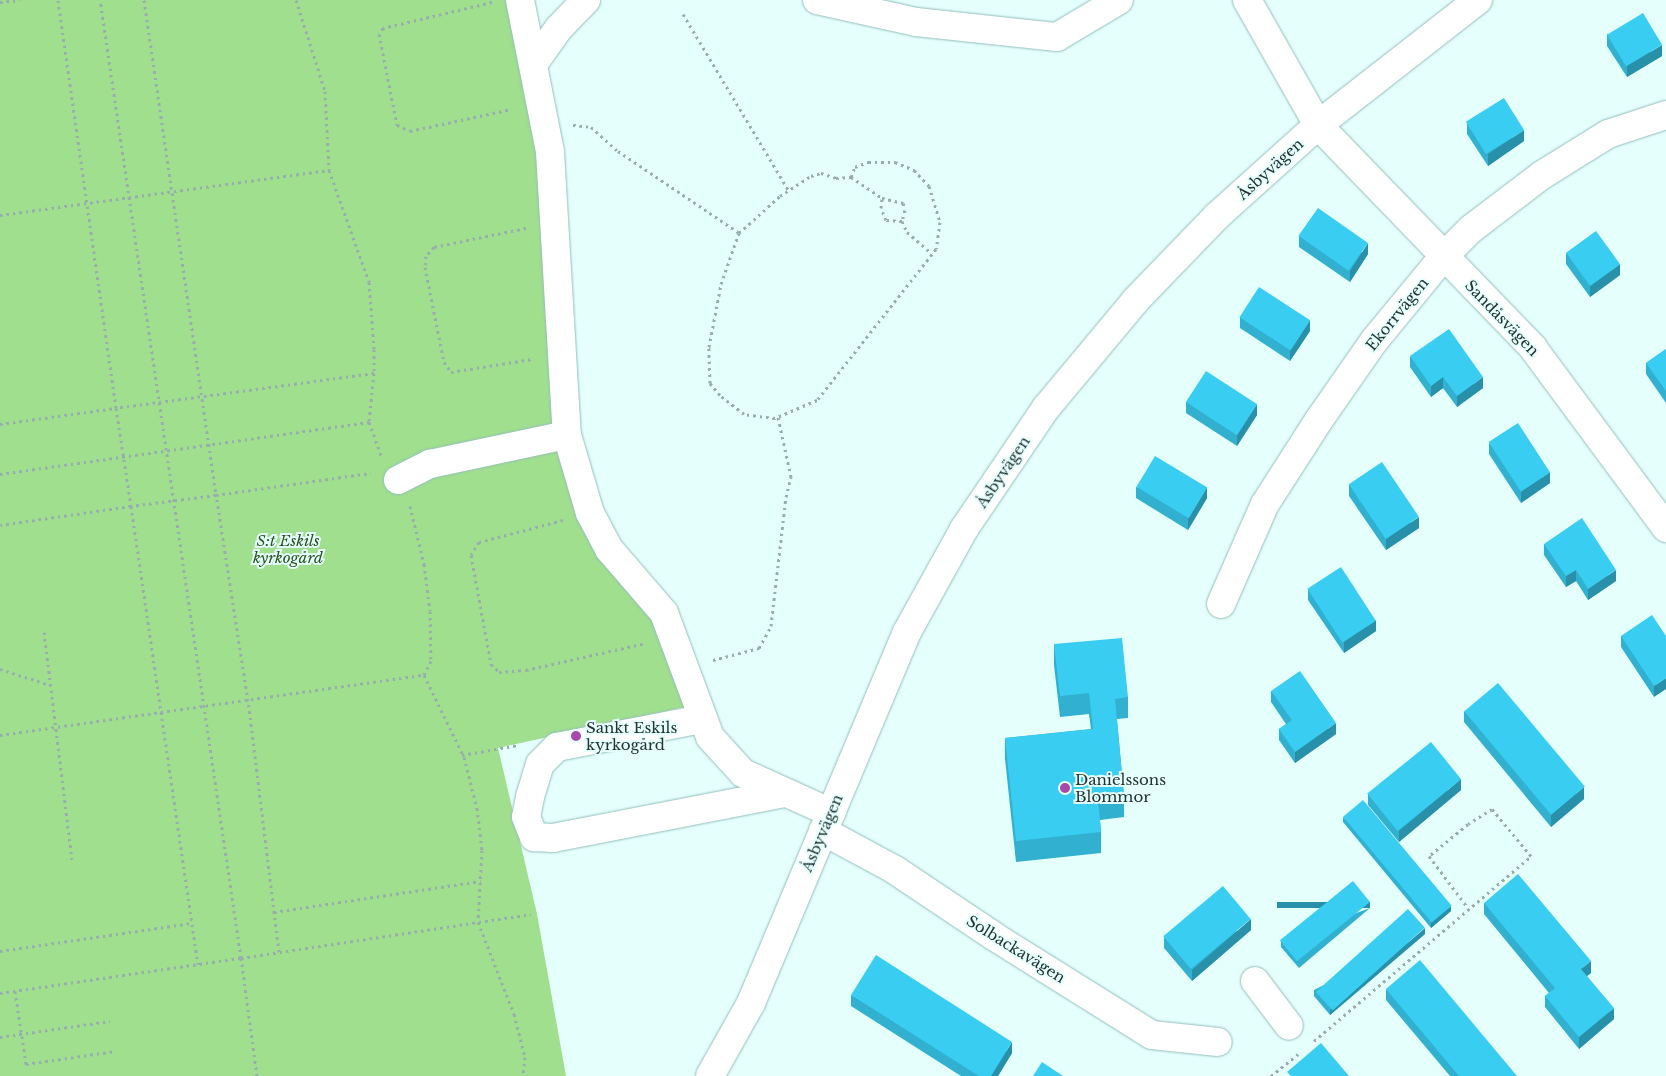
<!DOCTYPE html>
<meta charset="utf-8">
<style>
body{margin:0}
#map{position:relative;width:1666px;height:1076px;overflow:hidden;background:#e5fffd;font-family:"Libre Baskerville",serif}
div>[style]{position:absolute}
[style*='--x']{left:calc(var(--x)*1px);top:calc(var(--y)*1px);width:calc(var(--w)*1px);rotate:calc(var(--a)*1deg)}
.green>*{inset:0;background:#a0df8e}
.path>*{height:3px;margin-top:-1.5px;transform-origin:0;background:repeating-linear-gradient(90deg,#98aeac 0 2.5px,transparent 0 6.5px)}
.roads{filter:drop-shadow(0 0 1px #93bebb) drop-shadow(0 0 1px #93bebb)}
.minor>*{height:28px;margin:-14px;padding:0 14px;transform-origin:14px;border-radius:14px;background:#fff}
.wall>*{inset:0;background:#31b0d0}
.shaded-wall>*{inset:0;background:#2890a9;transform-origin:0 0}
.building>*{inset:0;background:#39cdf2;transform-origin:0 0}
.dots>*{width:14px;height:14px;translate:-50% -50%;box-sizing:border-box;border:2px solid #e5fffd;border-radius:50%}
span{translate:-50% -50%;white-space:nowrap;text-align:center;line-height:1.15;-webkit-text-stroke:4px #e5fffd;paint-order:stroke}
.street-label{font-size:15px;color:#223332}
.park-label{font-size:15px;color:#28521b;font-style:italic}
.poi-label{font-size:15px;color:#223332}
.left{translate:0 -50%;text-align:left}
</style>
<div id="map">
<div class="green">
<div style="clip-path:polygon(0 0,509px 0,541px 149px,557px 436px,656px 623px,685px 707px,498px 748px,537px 914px,566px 1076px,0 1076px)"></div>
</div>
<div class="path">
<div style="--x:144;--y:0;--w:500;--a:81.72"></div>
<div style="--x:216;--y:495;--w:86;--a:172.6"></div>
<div style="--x:131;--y:506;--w:463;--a:81.7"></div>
<div style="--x:296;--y:0;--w:96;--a:72.3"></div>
<div style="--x:325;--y:91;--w:79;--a:87.1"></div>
<div style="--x:0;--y:2;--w:20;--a:-6"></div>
<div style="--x:492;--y:2;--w:112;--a:166.6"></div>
<div style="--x:383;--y:28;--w:7;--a:124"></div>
<div style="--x:379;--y:34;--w:93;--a:78.8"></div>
<div style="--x:397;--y:125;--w:14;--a:25"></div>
<div style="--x:410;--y:131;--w:104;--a:-12.2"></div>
<div style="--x:683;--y:14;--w:206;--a:59.1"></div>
<div style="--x:573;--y:125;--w:18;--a:6"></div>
<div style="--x:591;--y:127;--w:36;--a:42"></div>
<div style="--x:618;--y:151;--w:146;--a:34.1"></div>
<div style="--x:739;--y:233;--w:55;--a:-42.1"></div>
<div style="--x:780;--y:196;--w:37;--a:-33"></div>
<div style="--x:811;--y:176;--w:10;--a:-17"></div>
<div style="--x:821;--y:173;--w:16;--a:18"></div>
<div style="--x:836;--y:178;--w:15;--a:-4"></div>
<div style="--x:851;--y:177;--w:11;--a:-68"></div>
<div style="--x:855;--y:167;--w:14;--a:-21"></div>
<div style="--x:868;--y:162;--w:27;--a:0"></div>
<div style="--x:895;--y:162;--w:21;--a:23"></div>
<div style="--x:914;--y:170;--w:22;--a:47"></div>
<div style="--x:929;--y:186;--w:38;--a:73"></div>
<div style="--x:940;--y:222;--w:27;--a:98"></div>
<div style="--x:936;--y:249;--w:192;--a:128.2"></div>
<div style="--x:817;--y:400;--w:46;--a:156.8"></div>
<div style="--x:775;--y:418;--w:31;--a:-173"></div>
<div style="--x:744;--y:414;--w:31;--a:-142"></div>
<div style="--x:720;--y:395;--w:16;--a:-130"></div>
<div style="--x:710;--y:383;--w:36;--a:-92"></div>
<div style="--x:709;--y:347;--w:64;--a:-79.2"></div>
<div style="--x:721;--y:284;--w:54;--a:-70.6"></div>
<div style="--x:851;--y:177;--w:37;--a:34"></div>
<div style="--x:882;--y:198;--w:22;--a:13"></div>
<div style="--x:903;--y:203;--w:7;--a:74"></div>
<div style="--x:905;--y:210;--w:11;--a:105"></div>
<div style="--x:902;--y:221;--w:16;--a:-176"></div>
<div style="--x:886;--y:220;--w:13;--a:-113"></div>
<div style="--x:881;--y:208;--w:10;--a:-84"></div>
<div style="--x:0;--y:215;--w:332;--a:-7.8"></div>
<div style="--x:329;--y:170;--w:119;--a:70.3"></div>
<div style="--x:369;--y:282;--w:67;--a:85.7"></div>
<div style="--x:374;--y:349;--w:24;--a:90"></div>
<div style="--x:374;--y:373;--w:260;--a:172.3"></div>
<div style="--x:116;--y:408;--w:99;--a:81.3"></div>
<div style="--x:131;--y:506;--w:132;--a:171.7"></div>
<div style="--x:902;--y:221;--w:12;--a:66"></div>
<div style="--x:907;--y:232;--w:33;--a:41"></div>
<div style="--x:526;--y:228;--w:94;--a:168.3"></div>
<div style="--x:434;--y:247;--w:12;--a:132"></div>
<div style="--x:426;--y:256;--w:11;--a:95"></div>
<div style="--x:425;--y:267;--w:97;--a:78.7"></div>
<div style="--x:444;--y:362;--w:12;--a:55"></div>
<div style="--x:451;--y:372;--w:82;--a:-9.1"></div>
<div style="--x:374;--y:373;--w:49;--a:95.8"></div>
<div style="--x:369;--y:422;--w:37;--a:70"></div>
<div style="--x:0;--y:424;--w:117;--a:-7.9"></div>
<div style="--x:116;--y:408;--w:412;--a:-98.1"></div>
<div style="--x:0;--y:474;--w:373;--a:-8"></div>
<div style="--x:410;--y:506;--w:60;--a:76.4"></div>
<div style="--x:424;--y:564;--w:47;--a:82.7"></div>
<div style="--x:430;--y:611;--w:50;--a:88.9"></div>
<div style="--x:431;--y:661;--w:16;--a:117"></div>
<div style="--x:424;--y:675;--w:91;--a:64"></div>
<div style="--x:464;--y:757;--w:53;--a:75.7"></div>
<div style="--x:477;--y:808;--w:42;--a:83.2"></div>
<div style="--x:482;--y:850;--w:72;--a:93.2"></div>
<div style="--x:478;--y:922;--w:99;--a:68.6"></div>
<div style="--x:514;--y:1014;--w:44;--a:75.7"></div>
<div style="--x:525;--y:1057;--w:19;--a:96"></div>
<div style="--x:563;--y:520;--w:87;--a:165.3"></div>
<div style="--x:479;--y:542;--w:15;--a:122"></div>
<div style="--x:471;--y:555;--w:111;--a:79.6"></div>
<div style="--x:491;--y:664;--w:11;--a:45"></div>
<div style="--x:499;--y:672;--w:27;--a:-4"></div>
<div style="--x:526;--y:670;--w:123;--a:-12.7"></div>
<div style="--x:44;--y:632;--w:229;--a:83"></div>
<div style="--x:713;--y:660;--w:48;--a:-14.6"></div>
<div style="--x:759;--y:648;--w:25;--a:-61"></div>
<div style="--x:771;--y:626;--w:130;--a:-83.4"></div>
<div style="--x:786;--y:497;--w:21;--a:-76"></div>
<div style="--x:791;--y:477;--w:61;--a:-102.2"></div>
<div style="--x:0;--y:669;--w:52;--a:17.7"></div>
<div style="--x:0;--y:735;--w:428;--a:-8.1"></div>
<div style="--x:462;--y:755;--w:57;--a:-10.1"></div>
<div style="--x:274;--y:912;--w:209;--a:-8.5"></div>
<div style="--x:0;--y:951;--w:194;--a:-8.3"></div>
<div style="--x:279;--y:952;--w:253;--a:-97"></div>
<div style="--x:248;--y:701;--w:208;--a:-98.8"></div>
<div style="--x:216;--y:495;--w:156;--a:-8.1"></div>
<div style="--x:15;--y:991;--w:74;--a:81.4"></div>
<div style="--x:26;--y:1064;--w:91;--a:-8.2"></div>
<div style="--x:0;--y:993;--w:244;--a:-8.3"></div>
<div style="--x:241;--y:958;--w:968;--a:-98.37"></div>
<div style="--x:0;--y:1037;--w:111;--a:-8.3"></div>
<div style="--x:1314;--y:1041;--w:285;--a:-40.4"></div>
<div style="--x:1531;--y:856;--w:61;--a:-129.7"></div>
<div style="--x:1492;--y:809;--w:28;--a:148"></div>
<div style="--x:1468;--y:824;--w:50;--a:140.6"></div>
<div style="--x:1429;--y:856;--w:65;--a:53.1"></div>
<div style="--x:257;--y:1076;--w:119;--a:-97.7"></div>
<div style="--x:241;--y:958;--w:293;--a:-8.6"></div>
<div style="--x:1271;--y:1076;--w:35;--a:-39"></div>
</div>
<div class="roads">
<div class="minor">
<div style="--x:520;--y:0;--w:155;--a:78.8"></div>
<div style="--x:550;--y:152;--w:284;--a:86.6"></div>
<div style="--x:567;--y:435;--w:81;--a:73.6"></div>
<div style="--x:590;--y:513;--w:41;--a:62.2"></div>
<div style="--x:609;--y:549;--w:84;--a:49.3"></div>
<div style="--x:664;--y:613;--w:132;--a:69.6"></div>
<div style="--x:710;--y:737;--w:49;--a:47.5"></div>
<div style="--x:743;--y:773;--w:97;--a:24.4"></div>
<div style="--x:817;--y:0;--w:101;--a:12.5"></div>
<div style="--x:916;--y:22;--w:142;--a:6.1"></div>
<div style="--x:1057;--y:37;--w:72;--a:-30.8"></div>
<div style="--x:1247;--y:0;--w:144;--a:60.4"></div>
<div style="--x:1318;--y:125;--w:310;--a:46"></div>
<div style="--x:1533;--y:348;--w:224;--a:53.5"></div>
<div style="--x:534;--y:63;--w:43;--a:-54.5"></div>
<div style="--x:559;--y:28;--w:39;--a:-46"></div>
<div style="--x:398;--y:480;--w:36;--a:-27"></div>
<div style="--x:430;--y:464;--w:140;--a:-12"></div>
<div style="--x:1221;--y:604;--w:109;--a:-66.3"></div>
<div style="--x:1265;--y:504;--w:100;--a:-57.3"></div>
<div style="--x:1319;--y:420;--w:96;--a:-55.2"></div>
<div style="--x:1374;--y:341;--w:109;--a:-50.6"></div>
<div style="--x:1443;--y:257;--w:40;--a:-45"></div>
<div style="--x:1471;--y:229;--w:89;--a:-37.3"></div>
<div style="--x:1542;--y:175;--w:78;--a:-31.8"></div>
<div style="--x:1608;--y:134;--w:61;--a:-18.1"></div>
<div style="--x:702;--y:719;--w:148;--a:169.1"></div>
<div style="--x:557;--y:747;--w:24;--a:135"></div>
<div style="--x:540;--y:764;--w:34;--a:107"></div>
<div style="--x:530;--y:797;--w:20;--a:101"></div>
<div style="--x:526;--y:817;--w:22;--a:68"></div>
<div style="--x:534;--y:837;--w:19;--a:3"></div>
<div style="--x:553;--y:838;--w:236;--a:-11"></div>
<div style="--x:823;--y:831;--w:82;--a:28.4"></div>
<div style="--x:895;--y:870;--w:120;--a:33.8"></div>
<div style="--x:995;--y:937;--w:185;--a:32"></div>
<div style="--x:1152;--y:1035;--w:66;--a:6.1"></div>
<div style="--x:1255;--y:981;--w:56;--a:52.9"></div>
<div style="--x:710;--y:1076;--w:84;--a:-60.7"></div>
<div style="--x:751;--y:1003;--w:402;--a:-67.2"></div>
<div style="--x:907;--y:632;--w:118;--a:-61"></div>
<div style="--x:964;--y:529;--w:146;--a:-55.9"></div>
<div style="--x:1046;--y:408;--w:139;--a:-50.2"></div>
<div style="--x:1135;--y:301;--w:118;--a:-46"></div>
<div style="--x:1217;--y:216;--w:136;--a:-42"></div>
<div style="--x:1318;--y:125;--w:203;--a:-38"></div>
</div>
</div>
<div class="wall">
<div style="clip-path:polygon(1607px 34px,1662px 56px,1627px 77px,1607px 46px)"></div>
<div style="clip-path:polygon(1467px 123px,1524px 141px,1488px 166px,1467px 134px)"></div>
<div style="clip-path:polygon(1299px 236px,1368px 254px,1350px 282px,1299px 247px)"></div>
<div style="clip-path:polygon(1566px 253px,1620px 275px,1590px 297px,1566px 264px)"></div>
<div style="clip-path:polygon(1240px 317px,1310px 331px,1290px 361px,1240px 328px)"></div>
<div style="clip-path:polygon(1666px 349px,1666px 403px,1646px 374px,1646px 363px)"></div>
<div style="clip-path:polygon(1410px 356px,1483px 388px,1457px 407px,1443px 388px,1431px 397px,1410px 367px)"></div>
<div style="clip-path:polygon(1186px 402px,1257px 415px,1237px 446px,1186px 413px)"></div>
<div style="clip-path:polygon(1489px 443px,1550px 483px,1521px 503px,1489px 454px)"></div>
<div style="clip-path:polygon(1349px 484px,1419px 528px,1386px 550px,1349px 496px)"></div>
<div style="clip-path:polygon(1136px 487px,1207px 498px,1188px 530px,1136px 498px)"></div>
<div style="clip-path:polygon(1544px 544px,1616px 581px,1588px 600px,1576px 581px,1566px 587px,1544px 555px)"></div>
<div style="clip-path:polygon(1308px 589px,1376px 631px,1344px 653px,1308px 600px)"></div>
<div style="clip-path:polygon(1621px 636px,1666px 636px,1654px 697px,1621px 647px)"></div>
<div style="clip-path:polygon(1054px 644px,1128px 697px,1128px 718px,1117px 719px,1124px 796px,1124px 817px,1100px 820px,1101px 832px,1101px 853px,1016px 862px,1005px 759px,1005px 738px,1091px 729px,1089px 714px,1060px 717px,1054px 665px)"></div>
<div style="clip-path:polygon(1271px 691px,1336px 734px,1295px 763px,1279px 740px,1279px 729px,1286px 724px,1271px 702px)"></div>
<div style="clip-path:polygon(1464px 711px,1584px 799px,1551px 827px,1464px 722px)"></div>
<div style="clip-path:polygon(1461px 790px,1399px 842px,1368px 805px,1368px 794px)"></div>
<div style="clip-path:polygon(1343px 817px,1451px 911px,1431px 928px,1343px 822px)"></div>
<div style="clip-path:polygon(1484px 903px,1591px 973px,1587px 976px,1614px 1019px,1579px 1049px,1545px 1007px,1545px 996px,1549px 993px,1484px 914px)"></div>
<div style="clip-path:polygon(1370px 908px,1299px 968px,1281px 947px,1281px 941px)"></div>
<div style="clip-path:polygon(1251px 930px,1192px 981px,1164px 948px,1164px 937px)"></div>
<div style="clip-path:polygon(1425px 934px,1330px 1015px,1314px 996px,1314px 990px)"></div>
<div style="clip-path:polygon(1386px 989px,1517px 1076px,1450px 1076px,1386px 1000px)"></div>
<div style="clip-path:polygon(851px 995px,1012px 1053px,998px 1076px,961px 1076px,851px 1006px)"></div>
</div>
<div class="shaded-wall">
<div style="clip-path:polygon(1662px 45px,1662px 56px,1627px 77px,1627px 66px)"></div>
<div style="clip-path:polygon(1524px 130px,1524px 141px,1488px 166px,1488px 154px)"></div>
<div style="clip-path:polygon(1368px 243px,1368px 254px,1350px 282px,1350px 271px)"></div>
<div style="clip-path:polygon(1620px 264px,1620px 275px,1590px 297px,1590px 286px)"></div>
<div style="clip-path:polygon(1310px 320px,1310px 331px,1290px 361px,1290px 350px)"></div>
<div style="clip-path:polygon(1443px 377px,1443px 388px,1431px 397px,1431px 386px)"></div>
<div style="clip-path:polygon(1483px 377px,1483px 388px,1457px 407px,1457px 396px)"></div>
<div style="clip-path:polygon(1257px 404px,1257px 415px,1237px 446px,1237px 434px)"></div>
<div style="clip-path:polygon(1550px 472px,1550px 483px,1521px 503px,1521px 492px)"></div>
<div style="clip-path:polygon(1207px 487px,1207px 498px,1188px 530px,1188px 518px)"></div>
<div style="clip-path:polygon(1419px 517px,1419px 528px,1386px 550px,1386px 539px)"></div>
<div style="clip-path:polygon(1576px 570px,1576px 581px,1566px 587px,1566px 576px)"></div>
<div style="clip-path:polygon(1616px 570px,1616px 581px,1588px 600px,1588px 589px)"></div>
<div style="clip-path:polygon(1376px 620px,1376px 631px,1344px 653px,1344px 642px)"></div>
<div style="clip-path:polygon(1666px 678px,1666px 689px,1654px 697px,1654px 686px)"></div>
<div style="clip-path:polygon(1336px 723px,1336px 734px,1295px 763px,1295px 752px)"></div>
<div style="clip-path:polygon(1461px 779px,1461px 790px,1399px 842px,1399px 831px)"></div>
<div style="clip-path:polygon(1584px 787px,1584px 799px,1551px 827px,1551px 815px)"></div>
<div style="left:1370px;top:902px;width:6px;height:93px;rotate:90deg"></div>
<div style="clip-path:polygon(1451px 906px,1451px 911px,1431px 928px,1431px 922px)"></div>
<div style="clip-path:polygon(1251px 919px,1251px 930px,1192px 981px,1192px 970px)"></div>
<div style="clip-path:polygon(1425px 928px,1425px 934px,1330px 1015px,1330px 1010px)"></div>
<div style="clip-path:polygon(1591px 961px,1591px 973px,1581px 980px,1581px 969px)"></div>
<div style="clip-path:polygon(1614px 1008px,1614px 1019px,1579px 1049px,1579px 1037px)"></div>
<div style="clip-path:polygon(1012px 1042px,1012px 1053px,998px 1076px,991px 1076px)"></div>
</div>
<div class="building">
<div style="left:1643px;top:13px;width:37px;height:42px;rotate:59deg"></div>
<div style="left:1504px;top:98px;width:38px;height:45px;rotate:58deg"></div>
<div style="left:1318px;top:208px;width:61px;height:34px;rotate:35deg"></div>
<div style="left:1596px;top:231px;width:41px;height:37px;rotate:54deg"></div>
<div style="left:1259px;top:287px;width:61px;height:36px;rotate:33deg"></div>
<div style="clip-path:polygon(1449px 329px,1483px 377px,1457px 396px,1443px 377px,1431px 386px,1410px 356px)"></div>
<div style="clip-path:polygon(1666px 349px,1666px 391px,1646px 363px)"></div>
<div style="left:1206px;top:371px;width:61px;height:37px;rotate:33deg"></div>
<div style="left:1518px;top:423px;width:59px;height:35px;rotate:57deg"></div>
<div style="left:1155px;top:456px;width:61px;height:36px;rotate:31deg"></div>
<div style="left:1382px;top:462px;width:66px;height:40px;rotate:56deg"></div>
<div style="clip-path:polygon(1582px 518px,1616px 570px,1588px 589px,1576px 570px,1566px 576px,1544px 544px)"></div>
<div style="left:1341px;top:567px;width:64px;height:40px;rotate:57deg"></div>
<div style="clip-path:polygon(1652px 615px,1666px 636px,1666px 678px,1654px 686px,1621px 636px)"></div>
<div style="clip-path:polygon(1122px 638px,1128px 697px,1115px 699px,1124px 796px,1098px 799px,1101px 832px,1016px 841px,1005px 738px,1093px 729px,1089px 693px,1060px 696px,1054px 644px)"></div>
<div style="clip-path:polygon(1300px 671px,1336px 723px,1295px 752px,1279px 729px,1292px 720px,1271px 691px)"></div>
<div style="left:1498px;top:683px;width:135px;height:44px;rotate:50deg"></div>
<div style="left:1431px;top:742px;width:48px;height:82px;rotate:51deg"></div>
<div style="left:1363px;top:800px;width:138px;height:26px;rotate:50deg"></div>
<div style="clip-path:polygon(1518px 874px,1591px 961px,1581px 969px,1614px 1008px,1579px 1037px,1545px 996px,1555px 988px,1484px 903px)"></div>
<div style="left:1353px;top:881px;width:27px;height:94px;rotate:51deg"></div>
<div style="left:1223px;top:886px;width:43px;height:78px;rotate:50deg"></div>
<div style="left:1408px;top:909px;width:25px;height:124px;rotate:48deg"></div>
<div style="clip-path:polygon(876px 955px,1012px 1042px,991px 1076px,979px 1076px,851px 995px)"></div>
<div style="clip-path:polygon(1420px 960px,1517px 1076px,1459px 1076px,1386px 989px)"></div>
<div style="clip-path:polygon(1321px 1043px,1349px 1076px,1291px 1076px,1287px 1072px)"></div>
<div style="clip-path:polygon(1042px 1062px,1063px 1076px,1033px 1076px)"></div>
</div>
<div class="dots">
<div style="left:576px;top:736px;background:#aa47ad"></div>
<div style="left:1065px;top:788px;background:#aa47ad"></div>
</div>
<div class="street-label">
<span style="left:1270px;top:169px;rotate:-42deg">Åsbyvägen</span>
<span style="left:1397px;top:314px;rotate:-51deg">Ekorrvägen</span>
<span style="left:1502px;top:318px;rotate:46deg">Sandåsvägen</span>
<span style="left:1003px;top:472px;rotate:-56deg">Åsbyvägen</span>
<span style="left:822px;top:833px;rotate:-67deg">Åsbyvägen</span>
<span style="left:1016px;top:949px;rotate:32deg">Solbackavägen</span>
</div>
<div class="park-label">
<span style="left:288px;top:549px">S:t Eskils<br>kyrkogård</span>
</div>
<div class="poi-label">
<span class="left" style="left:586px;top:736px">Sankt Eskils<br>kyrkogård</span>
<span class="left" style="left:1075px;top:788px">Danielssons<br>Blommor</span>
</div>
</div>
